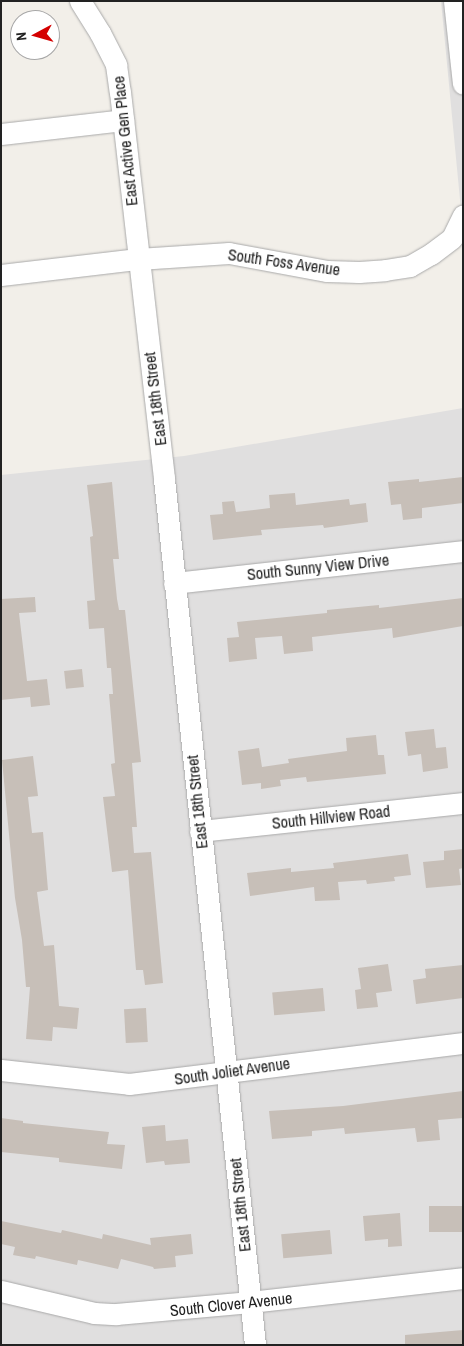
<!DOCTYPE html>
<style>
body{margin:0}
#map{position:relative;width:464px;height:1346px;overflow:hidden;background:#f2efe9;font-family:"Archivo Narrow",sans-serif}
div>[style]{position:absolute}
[style*='--x']{left:calc(var(--x)*1px);top:calc(var(--y)*1px);width:calc(var(--w)*1px);rotate:calc(var(--a)*1deg)}
.residential>*{inset:0;background:#e0dfdf}
.building>*{inset:0;background:#c7bfb8;transform-origin:0 0}
.roads{filter:drop-shadow(0 0 1px #a9a9a9) drop-shadow(0 0 1px #a9a9a9)}
.minor>*{height:21px;margin:-10.5px;padding:0 10.5px;transform-origin:10.5px;border-radius:10.5px;background:#fff}
span{translate:-50% -50%;white-space:nowrap;text-align:center;line-height:1.15;-webkit-text-stroke:4px #fff;paint-order:stroke}
.street-label{font-size:16px;color:#222}
.frame{position:absolute;inset:0;border:2px solid #222;pointer-events:none}
.north{position:absolute;left:10px;top:10px;width:50px;height:50px;box-sizing:border-box;background:#fff;border:1px solid #a7a7a7;border-radius:50%;rotate:264deg;font-size:14px;font-weight:700;line-height:20px;text-align:center;color:#222}
.north::after{content:'';display:block;margin:auto;width:18px;height:22px;background:#d40000;clip-path:polygon(50% 0,100% 100%,50% 72%,0 100%)}
</style>
<div id="map">
<div class="residential">
<div style="clip-path:polygon(441px 1px,463px 1px,463px 231px)"></div>
<div style="clip-path:polygon(463px 408px,463px 1345px,1px 1345px,1px 475px,184px 456px)"></div>
</div>
<div class="building">
<div style="clip-path:polygon(463px 477px,463px 503px,422px 508px,422px 518px,403px 520px,401px 504px,391px 505px,388px 482px,419px 479px,419px 482px)"></div>
<div style="clip-path:polygon(112px 482px,119px 559px,113px 559px,117px 599px,119px 610px,125px 610px,141px 762px,132px 763px,137px 827px,132px 827px,134px 853px,151px 852px,163px 983px,145px 985px,143px 970px,136px 970px,128px 870px,112px 872px,103px 797px,115px 796px,111px 764px,115px 763px,109px 694px,113px 694px,111px 668px,107px 668px,104px 628px,89px 629px,87px 601px,95px 600px,90px 537px,93px 536px,87px 485px)"></div>
<div style="clip-path:polygon(295px 493px,296px 505px,349px 499px,350px 505px,366px 503px,368px 522px,324px 528px,323px 525px,261px 530px,262px 535px,213px 540px,210px 515px,223px 514px,222px 502px,234px 501px,236px 512px,270px 508px,269px 495px)"></div>
<div style="clip-path:polygon(35px 597px,36px 612px,19px 613px,27px 681px,47px 679px,50px 705px,31px 707px,30px 697px,1px 700px,1px 599px)"></div>
<div style="clip-path:polygon(463px 598px,463px 626px,393px 638px,392px 628px,312px 637px,313px 651px,284px 654px,282px 636px,255px 638px,257px 659px,229px 662px,227px 638px,239px 637px,237px 622px,327px 613px,327px 610px,379px 605px,379px 608px)"></div>
<div style="left:82px;top:669px;width:18px;height:18px;rotate:84deg"></div>
<div style="clip-path:polygon(434px 729px,436px 748px,446px 747px,448px 768px,423px 772px,421px 754px,408px 756px,405px 732px)"></div>
<div style="clip-path:polygon(376px 735px,378px 755px,384px 755px,386px 774px,307px 782px,306px 777px,280px 780px,281px 786px,261px 789px,261px 783px,242px 785px,238px 751px,259px 748px,262px 767px,289px 763px,288px 759px,347px 751px,346px 738px)"></div>
<div style="clip-path:polygon(33px 756px,38px 796px,28px 797px,32px 833px,43px 832px,48px 890px,37px 892px,44px 946px,54px 945px,59px 1006px,79px 1008px,77px 1029px,53px 1027px,52px 1041px,26px 1039px,30px 987px,26px 987px,22px 940px,15px 898px,2px 760px)"></div>
<div style="clip-path:polygon(463px 849px,463px 868px,459px 869px,461px 885px,426px 888px,423px 862px,444px 860px,444px 851px)"></div>
<div style="clip-path:polygon(408px 854px,411px 875px,394px 877px,395px 881px,367px 884px,366px 880px,338px 882px,340px 900px,315px 901px,314px 887px,250px 896px,247px 873px,291px 868px,291px 872px,334px 868px,333px 863px)"></div>
<div style="clip-path:polygon(388px 964px,392px 991px,376px 993px,378px 1007px,357px 1009px,355px 990px,361px 989px,358px 968px)"></div>
<div style="clip-path:polygon(463px 965px,463px 998px,416px 1004px,413px 980px,426px 978px,425px 969px)"></div>
<div style="left:323px;top:988px;width:23px;height:51px;rotate:85deg"></div>
<div style="left:146px;top:1008px;width:34px;height:22px;rotate:87deg"></div>
<div style="clip-path:polygon(463px 1091px,463px 1118px,438px 1120px,440px 1140px,417px 1142px,415px 1128px,345px 1134px,344px 1128px,312px 1131px,312px 1136px,272px 1139px,269px 1111px,343px 1106px)"></div>
<div style="clip-path:polygon(1px 1118px,23px 1121px,23px 1123px,109px 1132px,107px 1144px,125px 1145px,122px 1169px,59px 1162px,59px 1158px,1px 1152px)"></div>
<div style="clip-path:polygon(165px 1125px,166px 1141px,188px 1139px,190px 1163px,165px 1165px,164px 1161px,146px 1163px,142px 1127px)"></div>
<div style="left:463px;top:1206px;width:26px;height:34px;rotate:90deg"></div>
<div style="clip-path:polygon(400px 1213px,402px 1246px,388px 1247px,388px 1239px,365px 1241px,363px 1216px)"></div>
<div style="clip-path:polygon(1px 1221px,61px 1233px,62px 1230px,102px 1239px,103px 1234px,151px 1245px,150px 1238px,191px 1234px,193px 1254px,175px 1256px,176px 1267px,154px 1269px,153px 1267px,121px 1259px,118px 1269px,78px 1260px,77px 1265px,36px 1256px,35px 1259px,13px 1255px,15px 1247px,1px 1244px)"></div>
<div style="left:330px;top:1230px;width:24px;height:49px;rotate:85deg"></div>
<div style="clip-path:polygon(463px 1330px,463px 1345px,405px 1345px,405px 1335px)"></div>
</div>
<div class="roads">
<div class="minor">
<div style="--x:80;--y:1;--w:38;--a:58"></div>
<div style="--x:100;--y:33;--w:36;--a:63"></div>
<div style="--x:116;--y:65;--w:27;--a:82"></div>
<div style="--x:120;--y:92;--w:389;--a:83.5"></div>
<div style="--x:164;--y:479;--w:871;--a:84"></div>
<div style="--x:454;--y:1;--w:83;--a:83.8"></div>
<div style="--x:1;--y:134;--w:123;--a:-6.5"></div>
<div style="--x:1;--y:275;--w:138;--a:-6.7"></div>
<div style="--x:138;--y:259;--w:91;--a:-3.8"></div>
<div style="--x:229;--y:253;--w:100;--a:10.4"></div>
<div style="--x:327;--y:271;--w:32;--a:2"></div>
<div style="--x:359;--y:272;--w:26;--a:-4"></div>
<div style="--x:385;--y:270;--w:25;--a:-9"></div>
<div style="--x:410;--y:266;--w:24;--a:-30"></div>
<div style="--x:431;--y:254;--w:26;--a:-37"></div>
<div style="--x:452;--y:238;--w:25;--a:-64"></div>
<div style="--x:174;--y:583;--w:291;--a:-6.3"></div>
<div style="--x:200;--y:831;--w:264;--a:-6.1"></div>
<div style="--x:1;--y:1070;--w:129;--a:6.2"></div>
<div style="--x:129;--y:1084;--w:337;--a:-7"></div>
<div style="--x:1;--y:1291;--w:96;--a:13.3"></div>
<div style="--x:94;--y:1313;--w:22;--a:3"></div>
<div style="--x:116;--y:1314;--w:135;--a:-5.1"></div>
<div style="--x:250;--y:1302;--w:214;--a:-6.4"></div>
</div>
</div>
<div class="street-label">
<span style="left:125px;top:141px;rotate:-96deg">East Active Gen Place</span>
<span style="left:284px;top:262px;rotate:8deg">South Foss Avenue</span>
<span style="left:155px;top:399px;rotate:-97deg">East 18th Street</span>
<span style="left:318px;top:567px;rotate:-6deg">South Sunny View Drive</span>
<span style="left:197px;top:802px;rotate:-96deg">East 18th Street</span>
<span style="left:331px;top:817px;rotate:-6deg">South Hillview Road</span>
<span style="left:232px;top:1071px;rotate:-8deg">South Joliet Avenue</span>
<span style="left:240px;top:1205px;rotate:-96deg">East 18th Street</span>
<span style="left:231px;top:1304px;rotate:-6deg">South Clover Avenue</span>
</div>
<div class="frame"></div>
<div class="north">N</div>
</div>
